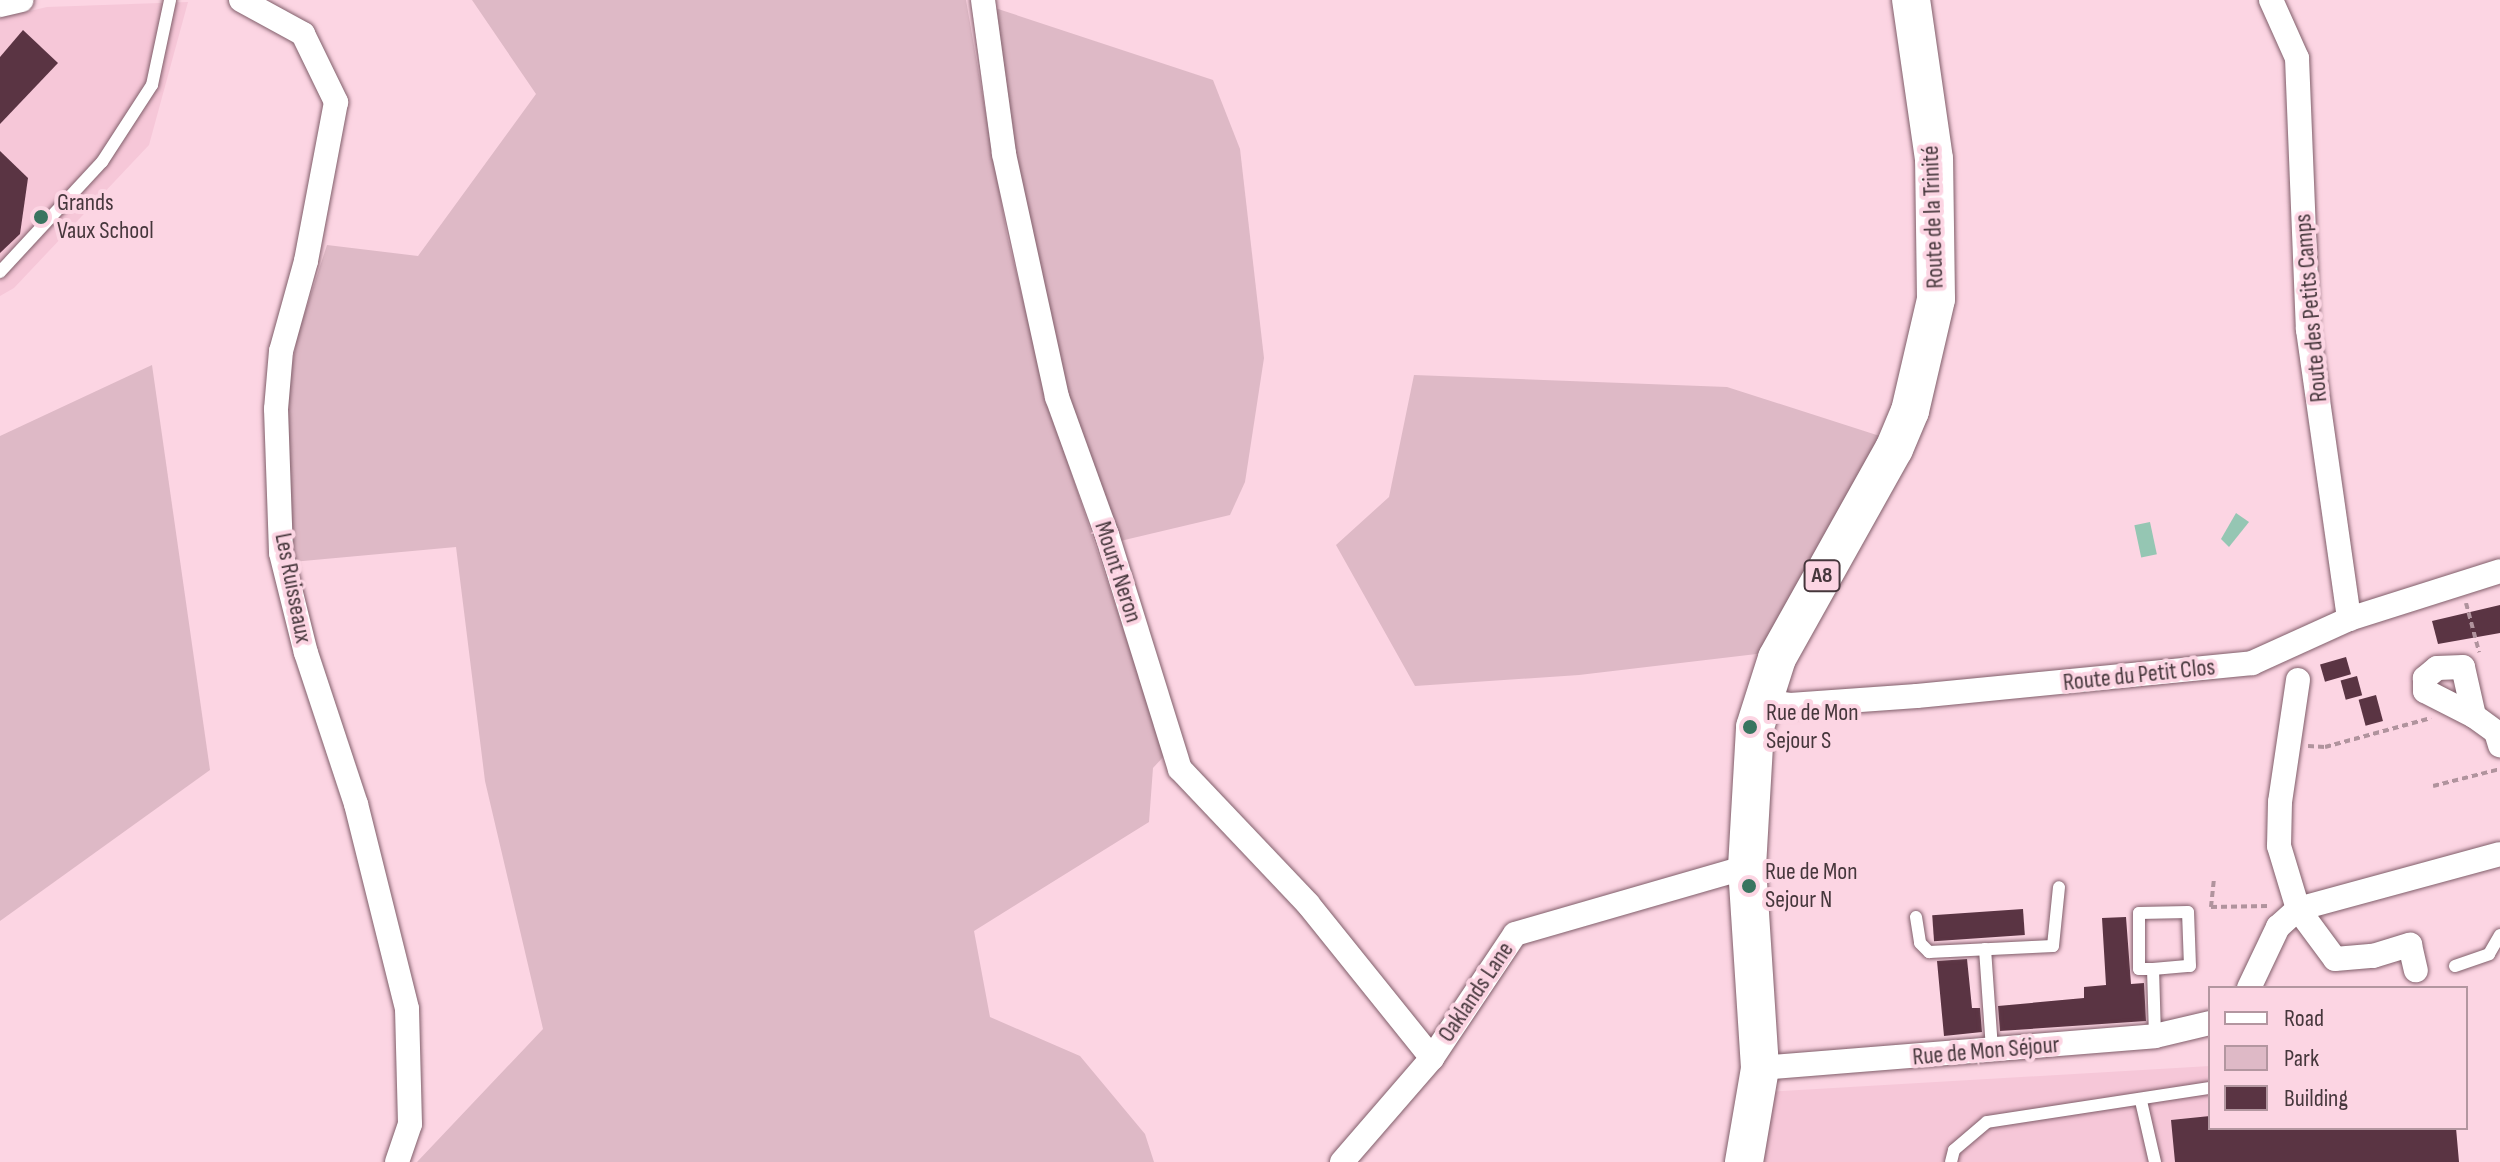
<!DOCTYPE html>
<meta charset="utf-8">
<style>
body{margin:0}
#map{position:relative;width:2500px;height:1162px;overflow:hidden;background:#fcd5e3;font-family:"Sofia Sans Condensed",sans-serif}
div>[style]{position:absolute}
[style*='--x']{left:calc(var(--x)*1px);top:calc(var(--y)*1px);width:calc(var(--w)*1px);rotate:calc(var(--a)*1deg)}
.built>*{inset:0;background:#f6c7d8}
.green>*{inset:0;background:#deb9c6}
.water>*{inset:0;background:#95c6b3;transform-origin:0 0}
.building>*{inset:0;background:#5a3443;transform-origin:0 0}
.path>*{height:4px;margin-top:-2px;transform-origin:0;background:repeating-linear-gradient(90deg,#b0939d 0 6px,transparent 0 10px)}
.roads{filter:drop-shadow(0 0 2px #805e6a) drop-shadow(0 0 2px #805e6a)}
.lane>*{height:12px;margin:-6px;padding:0 6px;transform-origin:6px;border-radius:6px;background:#fff}
.street>*{height:24px;margin:-12px;padding:0 12px;transform-origin:12px;border-radius:12px;background:#fff}
.primary>*{height:38px;margin:-19px;padding:0 19px;transform-origin:19px;border-radius:19px;background:#fff}
.dots>*{width:22px;height:22px;translate:-50% -50%;box-sizing:border-box;border:4px solid #fcd5e3;border-radius:50%}
span{translate:-50% -50%;white-space:nowrap;text-align:center;line-height:1.15;-webkit-text-stroke:8px #fcd5e3;paint-order:stroke}
.shield-label span{padding:2px 6px;background:#fcd5e3;border:2px solid;border-radius:6px;-webkit-text-stroke-width:0}
.shield-label{font-size:22px;color:#46373c;font-weight:700}
.poi-label{font-size:24px;color:#46373c}
.left{translate:0 -50%;text-align:left}
.street-label{font-size:24px;color:#46373c}
.legend{position:absolute;left:2208px;top:986px;width:260px;height:144px;box-sizing:border-box;background:#fcd5e3;border:2px solid #b396a0;margin:0;padding:10px 14px;list-style:none;font-size:24px;color:#46373c}
.legend li{display:flex;align-items:center;gap:16px;height:40px}
.legend b{width:40px;border:2px solid #b396a0}
</style>
<div id="map">
<div class="built">
<div style="clip-path:polygon(188px 2px,149px 145px,14px 288px,0 296px,0 18px,47px 7px)"></div>
<div style="clip-path:polygon(2210px 1066px,2210px 1128px,2456px 1128px,2459px 1162px,1757px 1162px,1767px 1092px)"></div>
</div>
<div class="green">
<div style="clip-path:polygon(472px 0,966px 0,1007px 235px,1049px 406px,1165px 755px,1153px 768px,1149px 822px,974px 931px,990px 1017px,1080px 1056px,1145px 1134px,1154px 1162px,417px 1162px,543px 1029px,485px 781px,456px 547px,292px 562px,286px 396px,298px 334px,327px 245px,418px 256px,536px 94px)"></div>
<div style="clip-path:polygon(989px 6px,1213px 80px,1240px 149px,1264px 358px,1245px 482px,1230px 515px,1116px 542px,1060px 396px)"></div>
<div style="clip-path:polygon(152px 365px,210px 770px,0 921px,0 436px)"></div>
<div style="clip-path:polygon(1414px 375px,1727px 387px,1886px 438px,1765px 653px,1579px 675px,1415px 686px,1336px 545px,1389px 497px)"></div>
</div>
<div class="water">
<div style="clip-path:polygon(2236px 513px,2249px 522px,2229px 547px,2221px 539px)"></div>
<div style="left:2150px;top:522px;width:33px;height:16px;rotate:78deg"></div>
</div>
<div class="building">
<div style="clip-path:polygon(23px 30px,58px 63px,0 124px,0 57px)"></div>
<div style="clip-path:polygon(0 151px,28px 178px,20px 234px,0 253px)"></div>
<div style="clip-path:polygon(2500px 605px,2500px 633px,2438px 644px,2432px 621px)"></div>
<div style="left:2346px;top:657px;width:18px;height:27px;rotate:74deg"></div>
<div style="left:2357px;top:676px;width:20px;height:17px;rotate:75deg"></div>
<div style="left:2376px;top:695px;width:27px;height:18px;rotate:75deg"></div>
<div style="left:2023px;top:909px;width:26px;height:91px;rotate:86deg"></div>
<div style="clip-path:polygon(2126px 917px,2131px 984px,2144px 983px,2146px 1021px,2000px 1031px,1998px 1006px,2084px 998px,2084px 987px,2106px 985px,2102px 918px)"></div>
<div style="clip-path:polygon(1967px 959px,1972px 1008px,1980px 1008px,1982px 1032px,1944px 1036px,1937px 961px)"></div>
<div style="clip-path:polygon(2210px 1116px,2210px 1128px,2456px 1128px,2459px 1162px,2175px 1162px,2171px 1120px)"></div>
</div>
<div class="path">
<div style="--x:2466;--y:603;--w:51;--a:75.1"></div>
<div style="--x:2308;--y:746;--w:17;--a:3"></div>
<div style="--x:2325;--y:747;--w:110;--a:-15.3"></div>
<div style="--x:2433;--y:786;--w:69;--a:-14.2"></div>
<div style="--x:2211;--y:907;--w:57;--a:-1"></div>
<div style="--x:2211;--y:907;--w:30;--a:-84"></div>
</div>
<div class="roads">
<div class="lane">
<div style="--x:0;--y:272;--w:150;--a:-47.2"></div>
<div style="--x:102;--y:162;--w:92;--a:-57"></div>
<div style="--x:152;--y:85;--w:87;--a:-78"></div>
<div style="--x:1916;--y:917;--w:26;--a:81"></div>
<div style="--x:1920;--y:943;--w:13;--a:45"></div>
<div style="--x:1929;--y:952;--w:124;--a:-2.8"></div>
<div style="--x:2053;--y:946;--w:59;--a:-84.2"></div>
<div style="--x:1985;--y:949;--w:101;--a:86"></div>
<div style="--x:2455;--y:966;--w:36;--a:-19"></div>
<div style="--x:2489;--y:954;--w:22;--a:-60"></div>
<div style="--x:2153;--y:969;--w:37;--a:-5"></div>
<div style="--x:2190;--y:966;--w:54;--a:-92.1"></div>
<div style="--x:2188;--y:912;--w:49;--a:178.8"></div>
<div style="--x:2139;--y:913;--w:56;--a:90"></div>
<div style="--x:2139;--y:969;--w:14;--a:0"></div>
<div style="--x:2153;--y:969;--w:67;--a:88.3"></div>
<div style="--x:2141;--y:1101;--w:63;--a:77.1"></div>
<div style="--x:1951;--y:1162;--w:12;--a:-76"></div>
<div style="--x:1954;--y:1150;--w:43;--a:-40.3"></div>
<div style="--x:1987;--y:1122;--w:226;--a:-8.7"></div>
</div>
<div class="street">
<div style="--x:241;--y:0;--w:71;--a:28.7"></div>
<div style="--x:303;--y:34;--w:76;--a:64.1"></div>
<div style="--x:336;--y:102;--w:162;--a:100.7"></div>
<div style="--x:306;--y:261;--w:93;--a:105.5"></div>
<div style="--x:281;--y:351;--w:58;--a:94.9"></div>
<div style="--x:276;--y:409;--w:144;--a:88"></div>
<div style="--x:281;--y:553;--w:103;--a:76"></div>
<div style="--x:306;--y:653;--w:159;--a:71.7"></div>
<div style="--x:356;--y:804;--w:211;--a:76"></div>
<div style="--x:407;--y:1009;--w:115;--a:88.5"></div>
<div style="--x:410;--y:1124;--w:40;--a:108.9"></div>
<div style="--x:983;--y:0;--w:155;--a:82.2"></div>
<div style="--x:1004;--y:154;--w:249;--a:77.7"></div>
<div style="--x:1057;--y:397;--w:147;--a:70.1"></div>
<div style="--x:1107;--y:535;--w:245;--a:72.7"></div>
<div style="--x:1180;--y:769;--w:186;--a:46.5"></div>
<div style="--x:1308;--y:904;--w:198;--a:51.2"></div>
<div style="--x:2271;--y:0;--w:64;--a:65.9"></div>
<div style="--x:2297;--y:58;--w:272;--a:87.7"></div>
<div style="--x:2308;--y:330;--w:292;--a:81.9"></div>
<div style="--x:0;--y:5;--w:22;--a:-13"></div>
<div style="--x:2298;--y:680;--w:123;--a:98.4"></div>
<div style="--x:2280;--y:802;--w:44;--a:91.3"></div>
<div style="--x:2279;--y:846;--w:66;--a:73.2"></div>
<div style="--x:2298;--y:909;--w:62;--a:53.5"></div>
<div style="--x:2335;--y:959;--w:38;--a:-5"></div>
<div style="--x:2373;--y:956;--w:39;--a:-17"></div>
<div style="--x:2410;--y:945;--w:26;--a:77"></div>
<div style="--x:1762;--y:701;--w:28;--a:8"></div>
<div style="--x:1790;--y:705;--w:127;--a:-4.1"></div>
<div style="--x:1917;--y:696;--w:337;--a:-5.6"></div>
<div style="--x:2252;--y:663;--w:107;--a:-24.4"></div>
<div style="--x:2349;--y:619;--w:158;--a:-17.6"></div>
<div style="--x:2474;--y:716;--w:50;--a:-102.7"></div>
<div style="--x:2463;--y:667;--w:26;--a:178"></div>
<div style="--x:2437;--y:668;--w:16;--a:140"></div>
<div style="--x:2425;--y:678;--w:13;--a:90"></div>
<div style="--x:2425;--y:691;--w:55;--a:27"></div>
<div style="--x:2474;--y:716;--w:27;--a:36"></div>
<div style="--x:2496;--y:732;--w:14;--a:73"></div>
<div style="--x:2249;--y:988;--w:68;--a:-64.6"></div>
<div style="--x:2278;--y:927;--w:27;--a:-42"></div>
<div style="--x:2298;--y:909;--w:209;--a:-15.2"></div>
<div style="--x:1760;--y:1068;--w:396;--a:-4.6"></div>
<div style="--x:2155;--y:1036;--w:57;--a:-13.3"></div>
<div style="--x:1342;--y:1162;--w:138;--a:-49.1"></div>
<div style="--x:1432;--y:1058;--w:149;--a:-56.2"></div>
<div style="--x:1515;--y:934;--w:241;--a:-16.1"></div>
</div>
<div class="primary">
<div style="--x:1744;--y:1162;--w:95;--a:-80.3"></div>
<div style="--x:1760;--y:1068;--w:201;--a:-93.7"></div>
<div style="--x:1747;--y:867;--w:140;--a:-86.7"></div>
<div style="--x:1755;--y:727;--w:72;--a:-72.3"></div>
<div style="--x:1777;--y:658;--w:240;--a:-60.8"></div>
<div style="--x:1894;--y:449;--w:41;--a:-67.2"></div>
<div style="--x:1910;--y:411;--w:115;--a:-76.9"></div>
<div style="--x:1936;--y:299;--w:140;--a:-90.8"></div>
<div style="--x:1934;--y:159;--w:161;--a:-98.2"></div>
</div>
</div>
<div class="dots">
<div style="left:41px;top:217px;background:#397560"></div>
<div style="left:1750px;top:727px;background:#397560"></div>
<div style="left:1749px;top:886px;background:#397560"></div>
</div>
<div class="shield-label">
<span style="left:1822px;top:576px">A8</span>
</div>
<div class="poi-label">
<span class="left" style="left:57px;top:217px">Grands<br>Vaux School</span>
<span class="left" style="left:1766px;top:727px">Rue de Mon<br>Sejour S</span>
<span class="left" style="left:1765px;top:886px">Rue de Mon<br>Sejour N</span>
</div>
<div class="street-label">
<span style="left:1933px;top:217px;rotate:-92deg">Route de la Trinité</span>
<span style="left:2311px;top:308px;rotate:-95deg">Route des Petits Camps</span>
<span style="left:1118px;top:572px;rotate:72deg">Mount Neron</span>
<span style="left:293px;top:588px;rotate:79deg">Les Ruisseaux</span>
<span style="left:2139px;top:675px;rotate:-6deg">Route du Petit Clos</span>
<span style="left:1476px;top:992px;rotate:-56deg">Oaklands Lane</span>
<span style="left:1986px;top:1051px;rotate:-5deg">Rue de Mon Séjour</span>
</div>
<ul class="legend">
<li><b style="height:10px;background:#fff"></b>Road</li>
<li><b style="height:22px;background:#deb9c6"></b>Park</li>
<li><b style="height:22px;background:#5a3443"></b>Building</li>
</ul>
</div>
